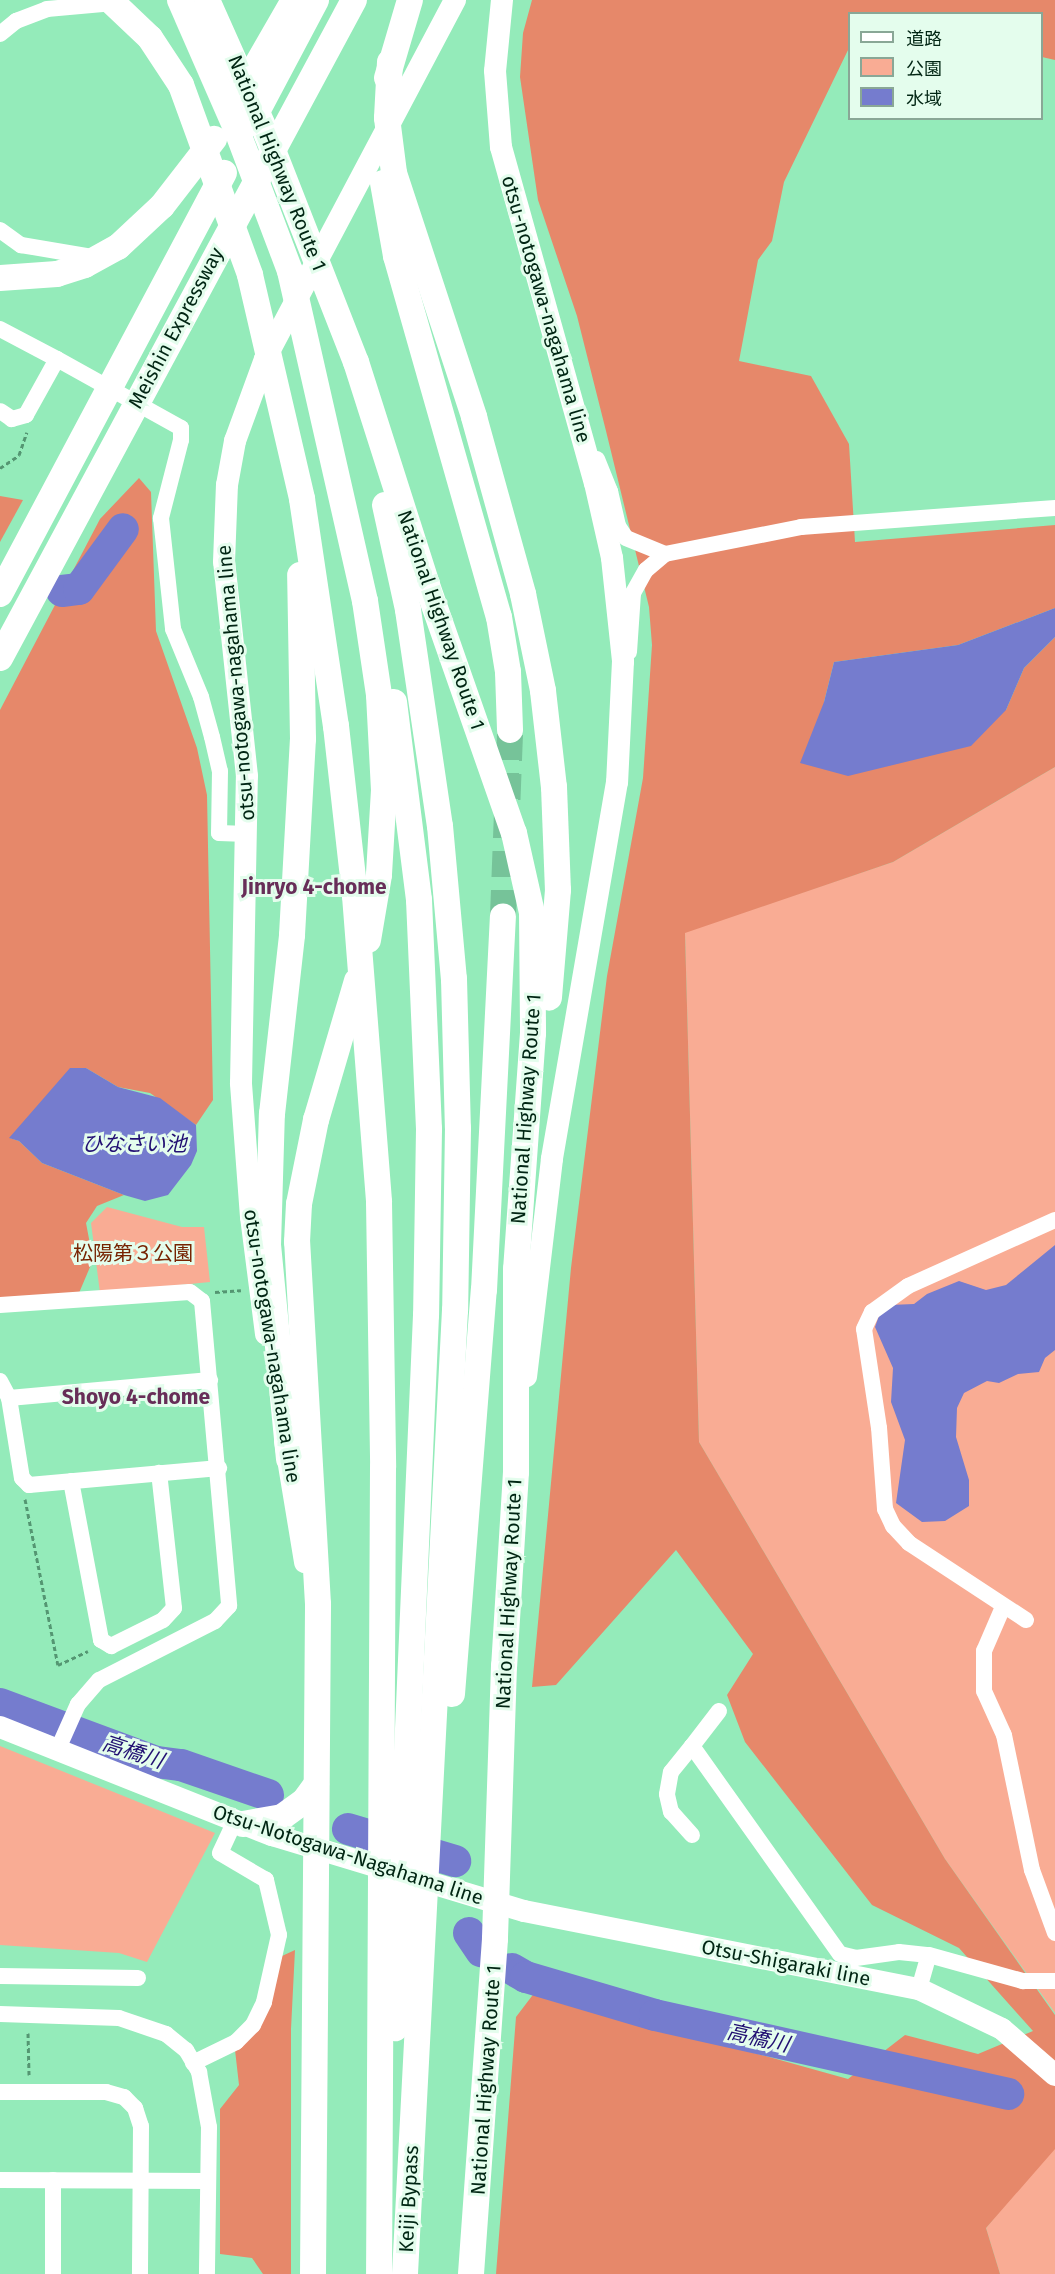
<!DOCTYPE html>
<meta charset="utf-8">
<style>
body{margin:0}
#map{position:relative;width:1055px;height:2274px;overflow:hidden;background:#94ebba;font-family:"Fira Sans","Noto Sans JP",sans-serif}
div>[style]{position:absolute}
[style*='--x']{left:calc(var(--x)*1px);top:calc(var(--y)*1px);width:calc(var(--w)*1px);rotate:calc(var(--a)*1deg)}
.green>*{inset:0;background:#f9ac94}
.forest>*{inset:0;background:#e6886a}
.water>*{inset:0;background:#757cce}
.river>*{height:32px;margin:-16px;padding:0 16px;transform-origin:16px;border-radius:16px;background:#757cce}
.highway-tunnel>*{height:26px;margin-top:-13px;transform-origin:0;background:repeating-linear-gradient(90deg,#76c399 0 26px,transparent 0 39px)}
.path>*{height:3px;margin-top:-1.5px;transform-origin:0;background:repeating-linear-gradient(90deg,#549672 0 4.5px,transparent 0 7.5px)}
.minor>*{height:16px;margin:-8px;padding:0 8px;transform-origin:8px;border-radius:8px;background:#fff}
.major>*{height:22px;margin:-11px;padding:0 11px;transform-origin:11px;border-radius:11px;background:#fff}
.highway>*{height:26px;margin:-13px;padding:0 13px;transform-origin:13px;border-radius:13px;background:#fff}
span{translate:-50% -50%;white-space:nowrap;text-align:center;line-height:1.15;-webkit-text-stroke:6px #e4fded;paint-order:stroke}
.street-label{font-size:20px;color:#002513}
.park-label{font-size:20px;color:#762302}
.neighbourhood-label{font-size:21px;color:#672e58;font-weight:700}
.water-label{font-size:21px;color:#210f72;font-style:italic}
.legend{position:absolute;left:848px;top:12px;width:195px;height:108px;box-sizing:border-box;background:#e4fded;border:2px solid #89a796;margin:0;padding:8px 10px;list-style:none;font-size:18px;color:#002513}
.legend li{display:flex;align-items:center;gap:12px;height:30px}
.legend b{width:30px;border:2px solid #89a796}
</style>
<div id="map">
<div class="green">
<div style="clip-path:polygon(1055px 767px,1055px 2013px,945px 1859px,699px 1442px,685px 932px,893px 862px)"></div>
<div style="clip-path:polygon(107px 1207px,182px 1227px,204px 1227px,210px 1282px,100px 1293px,91px 1223px)"></div>
<div style="clip-path:polygon(0 1746px,215px 1833px,147px 1962px,119px 1953px,0 1945px)"></div>
<div style="clip-path:polygon(1055px 2144px,1055px 2274px,1000px 2274px,986px 2228px)"></div>
</div>
<div class="forest">
<div style="clip-path:polygon(532px 0,1055px 0,1055px 60px,1042px 57px,1042px 14px,850px 14px,849px 48px,784px 182px,772px 241px,758px 260px,739px 361px,811px 376px,849px 444px,855px 542px,1055px 525px,1055px 608px,958px 645px,834px 662px,824px 702px,1006px 710px,1024px 668px,1055px 637px,1055px 767px,893px 862px,685px 933px,699px 1442px,945px 1859px,1055px 2015px,1055px 2149px,986px 2228px,1000px 2274px,496px 2274px,516px 2017px,535px 1992px,848px 2079px,905px 2035px,978px 2054px,1033px 2031px,959px 1948px,872px 1905px,745px 1742px,727px 1695px,753px 1654px,676px 1550px,556px 1685px,532px 1687px,571px 1268px,607px 976px,643px 778px,652px 645px,649px 607px,606px 431px,577px 316px,538px 200px,520px 77px,523px 33px)"></div>
<div style="clip-path:polygon(139px 478px,151px 492px,156px 631px,197px 748px,207px 795px,213px 1100px,196px 1125px,150px 1093px,118px 1087px,86px 1068px,41px 1104px,10px 1138px,19px 1141px,42px 1163px,124px 1195px,97px 1206px,86px 1223px,93px 1260px,79px 1293px,6px 1299px,0 1297px,0 710px,100px 519px)"></div>
<div style="clip-path:polygon(0 496px,23px 500px,0 542px)"></div>
<div style="clip-path:polygon(295px 1950px,291px 2029px,291px 2274px,263px 2274px,252px 2258px,220px 2254px,220px 2109px,239px 2085px,235px 2050px,282px 1956px)"></div>
</div>
<div class="water">
<div style="clip-path:polygon(1055px 608px,1055px 637px,1024px 668px,1006px 710px,971px 746px,848px 776px,800px 763px,824px 702px,834px 662px,958px 645px)"></div>
<div style="clip-path:polygon(70px 1068px,86px 1068px,118px 1087px,160px 1098px,196px 1125px,197px 1151px,191px 1165px,168px 1195px,145px 1201px,124px 1195px,42px 1163px,19px 1141px,9px 1138px)"></div>
<div style="clip-path:polygon(1055px 1245px,1055px 1350px,1045px 1358px,1039px 1372px,1018px 1374px,999px 1383px,987px 1381px,964px 1393px,957px 1408px,956px 1437px,969px 1480px,969px 1506px,945px 1521px,922px 1522px,896px 1503px,905px 1440px,891px 1402px,893px 1368px,875px 1327px,880px 1313px,890px 1305px,914px 1304px,927px 1294px,959px 1281px,986px 1290px,1006px 1285px)"></div>
</div>
<div class="river">
<div style="--x:62;--y:591;--w:17;--a:-7"></div>
<div style="--x:79;--y:589;--w:74;--a:-53.7"></div>
<div style="--x:0;--y:1704;--w:166;--a:20.4"></div>
<div style="--x:156;--y:1762;--w:25;--a:7"></div>
<div style="--x:181;--y:1765;--w:92;--a:19"></div>
<div style="--x:348;--y:1829;--w:112;--a:16.7"></div>
<div style="--x:469;--y:1933;--w:22;--a:56"></div>
<div style="--x:512;--y:1969;--w:16;--a:30"></div>
<div style="--x:526;--y:1977;--w:134;--a:16.4"></div>
<div style="--x:655;--y:2015;--w:362;--a:12.6"></div>
</div>
<div class="highway-tunnel">
<div style="--x:503;--y:916;--w:186;--a:-87.8"></div>
</div>
<div class="path">
<div style="--x:0;--y:468;--w:23;--a:-34"></div>
<div style="--x:19;--y:455;--w:24;--a:-71"></div>
<div style="--x:215;--y:1292;--w:26;--a:-4"></div>
<div style="--x:25;--y:1499;--w:169;--a:78.8"></div>
<div style="--x:58;--y:1665;--w:33;--a:-25"></div>
<div style="--x:28;--y:2033;--w:42;--a:88.6"></div>
</div>
<div class="minor">
<div style="--x:0;--y:34;--w:21;--a:-39"></div>
<div style="--x:16;--y:21;--w:33;--a:-21"></div>
<div style="--x:47;--y:9;--w:67;--a:-5.1"></div>
<div style="--x:0;--y:230;--w:26;--a:36"></div>
<div style="--x:21;--y:245;--w:78;--a:9.6"></div>
<div style="--x:0;--y:329;--w:64;--a:27.8"></div>
<div style="--x:57;--y:359;--w:64;--a:119"></div>
<div style="--x:26;--y:415;--w:15;--a:164"></div>
<div style="--x:12;--y:419;--w:14;--a:-146"></div>
<div style="--x:57;--y:359;--w:142;--a:29.1"></div>
<div style="--x:181;--y:428;--w:12;--a:90"></div>
<div style="--x:181;--y:440;--w:81;--a:104.4"></div>
<div style="--x:161;--y:518;--w:112;--a:83.8"></div>
<div style="--x:173;--y:629;--w:74;--a:67.6"></div>
<div style="--x:201;--y:697;--w:41;--a:74.6"></div>
<div style="--x:212;--y:737;--w:35;--a:77"></div>
<div style="--x:220;--y:771;--w:62;--a:90.9"></div>
<div style="--x:219;--y:833;--w:28;--a:2"></div>
<div style="--x:597;--y:459;--w:35;--a:68"></div>
<div style="--x:610;--y:491;--w:36;--a:77"></div>
<div style="--x:618;--y:526;--w:14;--a:56"></div>
<div style="--x:626;--y:538;--w:42;--a:22.3"></div>
<div style="--x:665;--y:554;--w:139;--a:-11.2"></div>
<div style="--x:801;--y:527;--w:255;--a:-4.3"></div>
<div style="--x:629;--y:652;--w:59;--a:-86.1"></div>
<div style="--x:633;--y:593;--w:26;--a:-61"></div>
<div style="--x:646;--y:570;--w:25;--a:-40"></div>
<div style="--x:0;--y:1305;--w:190;--a:-3.9"></div>
<div style="--x:190;--y:1292;--w:15;--a:37"></div>
<div style="--x:202;--y:1301;--w:306;--a:84.9"></div>
<div style="--x:229;--y:1606;--w:21;--a:133"></div>
<div style="--x:215;--y:1621;--w:130;--a:153"></div>
<div style="--x:99;--y:1680;--w:32;--a:131"></div>
<div style="--x:78;--y:1704;--w:49;--a:114"></div>
<div style="--x:0;--y:1381;--w:19;--a:62"></div>
<div style="--x:9;--y:1398;--w:81;--a:80.8"></div>
<div style="--x:22;--y:1478;--w:10;--a:45"></div>
<div style="--x:29;--y:1485;--w:191;--a:-5.1"></div>
<div style="--x:9;--y:1398;--w:202;--a:-5.1"></div>
<div style="--x:71;--y:1481;--w:162;--a:79.3"></div>
<div style="--x:101;--y:1640;--w:12;--a:31"></div>
<div style="--x:111;--y:1646;--w:58;--a:-26.6"></div>
<div style="--x:163;--y:1620;--w:16;--a:-47"></div>
<div style="--x:174;--y:1608;--w:136;--a:-96.3"></div>
<div style="--x:1003;--y:1607;--w:48;--a:113.4"></div>
<div style="--x:984;--y:1651;--w:40;--a:90"></div>
<div style="--x:984;--y:1691;--w:48;--a:65.6"></div>
<div style="--x:1004;--y:1735;--w:138;--a:78.3"></div>
<div style="--x:1032;--y:1870;--w:67;--a:69.9"></div>
<div style="--x:1026;--y:1620;--w:140;--a:-146.7"></div>
<div style="--x:909;--y:1543;--w:23;--a:-133"></div>
<div style="--x:893;--y:1526;--w:19;--a:-115"></div>
<div style="--x:885;--y:1509;--w:81;--a:-94.2"></div>
<div style="--x:879;--y:1428;--w:100;--a:-98.6"></div>
<div style="--x:864;--y:1329;--w:19;--a:-65"></div>
<div style="--x:872;--y:1312;--w:44;--a:-35.8"></div>
<div style="--x:908;--y:1286;--w:161;--a:-24.2"></div>
<div style="--x:719;--y:1711;--w:44;--a:127.6"></div>
<div style="--x:692;--y:1746;--w:255;--a:54.6"></div>
<div style="--x:840;--y:1954;--w:16;--a:14"></div>
<div style="--x:856;--y:1958;--w:43;--a:-7.9"></div>
<div style="--x:899;--y:1952;--w:30;--a:6"></div>
<div style="--x:929;--y:1955;--w:98;--a:15.5"></div>
<div style="--x:1023;--y:1981;--w:32;--a:0"></div>
<div style="--x:692;--y:1835;--w:31;--a:-132"></div>
<div style="--x:671;--y:1812;--w:18;--a:-103"></div>
<div style="--x:667;--y:1794;--w:22;--a:-80"></div>
<div style="--x:671;--y:1772;--w:33;--a:-51"></div>
<div style="--x:0;--y:1976;--w:138;--a:0.8"></div>
<div style="--x:919;--y:1989;--w:35;--a:-74"></div>
<div style="--x:0;--y:2014;--w:119;--a:1.9"></div>
<div style="--x:119;--y:2018;--w:50;--a:18.8"></div>
<div style="--x:166;--y:2034;--w:26;--a:39"></div>
<div style="--x:186;--y:2050;--w:26;--a:59"></div>
<div style="--x:199;--y:2072;--w:56;--a:79.7"></div>
<div style="--x:209;--y:2127;--w:147;--a:90.8"></div>
<div style="--x:193;--y:2063;--w:48;--a:-26"></div>
<div style="--x:236;--y:2042;--w:24;--a:-45"></div>
<div style="--x:253;--y:2025;--w:25;--a:-64"></div>
<div style="--x:264;--y:2002;--w:69;--a:-77.4"></div>
<div style="--x:279;--y:1935;--w:57;--a:-103.3"></div>
<div style="--x:266;--y:1880;--w:53;--a:-149.6"></div>
<div style="--x:220;--y:1853;--w:35;--a:-65"></div>
<div style="--x:0;--y:2092;--w:106;--a:0"></div>
<div style="--x:106;--y:2092;--w:19;--a:16"></div>
<div style="--x:124;--y:2097;--w:16;--a:45"></div>
<div style="--x:135;--y:2108;--w:19;--a:72"></div>
<div style="--x:141;--y:2126;--w:148;--a:90.4"></div>
<div style="--x:0;--y:2180;--w:208;--a:0.3"></div>
<div style="--x:53;--y:2274;--w:94;--a:-90"></div>
</div>
<div class="major">
<div style="--x:502;--y:0;--w:71;--a:95.6"></div>
<div style="--x:495;--y:71;--w:76;--a:85.5"></div>
<div style="--x:501;--y:147;--w:349;--a:74.4"></div>
<div style="--x:595;--y:483;--w:77;--a:77.2"></div>
<div style="--x:612;--y:558;--w:104;--a:83.9"></div>
<div style="--x:623;--y:661;--w:121;--a:92.8"></div>
<div style="--x:617;--y:782;--w:383;--a:99.8"></div>
<div style="--x:552;--y:1159;--w:219;--a:96.8"></div>
<div style="--x:266;--y:1334;--w:118;--a:-97.3"></div>
<div style="--x:251;--y:1217;--w:134;--a:-94.3"></div>
<div style="--x:241;--y:1083;--w:307;--a:-88.9"></div>
<div style="--x:247;--y:776;--w:215;--a:-96.1"></div>
<div style="--x:224;--y:562;--w:77;--a:-87.8"></div>
<div style="--x:227;--y:485;--w:45;--a:-79.7"></div>
<div style="--x:235;--y:441;--w:87;--a:-69.9"></div>
<div style="--x:265;--y:359;--w:406;--a:-62.1"></div>
<div style="--x:285;--y:1441;--w:123;--a:80.6"></div>
<div style="--x:0;--y:1727;--w:293;--a:21.7"></div>
<div style="--x:272;--y:1835;--w:263;--a:16.8"></div>
<div style="--x:524;--y:1911;--w:403;--a:11.2"></div>
<div style="--x:919;--y:1989;--w:92;--a:25.7"></div>
<div style="--x:1002;--y:2029;--w:70;--a:41"></div>
</div>
<div class="highway">
<div style="--x:110;--y:0;--w:55;--a:43.5"></div>
<div style="--x:150;--y:38;--w:56;--a:56.6"></div>
<div style="--x:181;--y:85;--w:202;--a:70"></div>
<div style="--x:250;--y:275;--w:230;--a:76.9"></div>
<div style="--x:302;--y:499;--w:230;--a:81.5"></div>
<div style="--x:336;--y:726;--w:171;--a:83.6"></div>
<div style="--x:355;--y:896;--w:307;--a:85.5"></div>
<div style="--x:379;--y:1202;--w:265;--a:89.1"></div>
<div style="--x:383;--y:1467;--w:807;--a:90.28"></div>
<div style="--x:180;--y:0;--w:140;--a:66.4"></div>
<div style="--x:236;--y:128;--w:153;--a:69.3"></div>
<div style="--x:290;--y:271;--w:338;--a:77.2"></div>
<div style="--x:365;--y:601;--w:95;--a:81.5"></div>
<div style="--x:379;--y:695;--w:95;--a:87"></div>
<div style="--x:384;--y:790;--w:85;--a:93.4"></div>
<div style="--x:379;--y:875;--w:66;--a:99.6"></div>
<div style="--x:207;--y:0;--w:148;--a:66"></div>
<div style="--x:267;--y:135;--w:244;--a:68.6"></div>
<div style="--x:356;--y:362;--w:234;--a:72.3"></div>
<div style="--x:427;--y:585;--w:263;--a:70.7"></div>
<div style="--x:514;--y:833;--w:82;--a:77.3"></div>
<div style="--x:532;--y:913;--w:120;--a:89.5"></div>
<div style="--x:533;--y:1033;--w:237;--a:94.1"></div>
<div style="--x:516;--y:1269;--w:203;--a:90"></div>
<div style="--x:516;--y:1472;--w:194;--a:93.5"></div>
<div style="--x:504;--y:1666;--w:273;--a:91.9"></div>
<div style="--x:495;--y:1939;--w:336;--a:94.1"></div>
<div style="--x:390;--y:62;--w:56;--a:93.1"></div>
<div style="--x:387;--y:118;--w:55;--a:82.7"></div>
<div style="--x:394;--y:173;--w:257;--a:71.8"></div>
<div style="--x:474;--y:417;--w:184;--a:74.5"></div>
<div style="--x:523;--y:594;--w:99;--a:78.3"></div>
<div style="--x:543;--y:691;--w:97;--a:83.5"></div>
<div style="--x:554;--y:787;--w:103;--a:87.8"></div>
<div style="--x:558;--y:890;--w:108;--a:94.8"></div>
<div style="--x:387;--y:78;--w:81;--a:-73.6"></div>
<div style="--x:240;--y:94;--w:108;--a:-60.1"></div>
<div style="--x:251;--y:123;--w:139;--a:-62.1"></div>
<div style="--x:383;--y:183;--w:74;--a:79.9"></div>
<div style="--x:396;--y:256;--w:375;--a:74.1"></div>
<div style="--x:499;--y:617;--w:56;--a:80.7"></div>
<div style="--x:508;--y:672;--w:58;--a:88"></div>
<div style="--x:0;--y:278;--w:57;--a:-4"></div>
<div style="--x:57;--y:274;--w:29;--a:-18"></div>
<div style="--x:85;--y:265;--w:38;--a:-29"></div>
<div style="--x:118;--y:247;--w:60;--a:-43"></div>
<div style="--x:162;--y:206;--w:85;--a:-52.2"></div>
<div style="--x:385;--y:505;--w:107;--a:77.6"></div>
<div style="--x:408;--y:610;--w:218;--a:81.6"></div>
<div style="--x:440;--y:826;--w:154;--a:84.8"></div>
<div style="--x:454;--y:979;--w:149;--a:88.5"></div>
<div style="--x:458;--y:1128;--w:182;--a:90.9"></div>
<div style="--x:455;--y:1310;--w:965;--a:92.97"></div>
<div style="--x:0;--y:594;--w:477;--a:-62"></div>
<div style="--x:0;--y:658;--w:747;--a:-61.72"></div>
<div style="--x:394;--y:702;--w:200;--a:82.8"></div>
<div style="--x:419;--y:900;--w:229;--a:87.5"></div>
<div style="--x:429;--y:1129;--w:186;--a:90.9"></div>
<div style="--x:426;--y:1315;--w:714;--a:92.49"></div>
<div style="--x:289;--y:1459;--w:215;--a:-95.6"></div>
<div style="--x:268;--y:1245;--w:131;--a:-88.3"></div>
<div style="--x:272;--y:1114;--w:180;--a:-83.6"></div>
<div style="--x:292;--y:935;--w:196;--a:-86.8"></div>
<div style="--x:303;--y:739;--w:164;--a:-91"></div>
<div style="--x:452;--y:1694;--w:405;--a:-85.5"></div>
<div style="--x:484;--y:1290;--w:374;--a:-87.1"></div>
<div style="--x:243;--y:1824;--w:40;--a:-10"></div>
<div style="--x:282;--y:1817;--w:29;--a:-36"></div>
<div style="--x:305;--y:1800;--w:19;--a:-54"></div>
<div style="--x:313;--y:2274;--w:670;--a:-89.57"></div>
<div style="--x:318;--y:1604;--w:363;--a:-93.3"></div>
<div style="--x:297;--y:1242;--w:38;--a:-87"></div>
<div style="--x:299;--y:1204;--w:86;--a:-78.6"></div>
<div style="--x:316;--y:1120;--w:145;--a:-73.6"></div>
</div>
<div class="street-label">
<span style="left:277px;top:163px;rotate:68deg">National Highway Route 1</span>
<span style="left:546px;top:309px;rotate:74deg">otsu-notogawa-nagahama line</span>
<span style="left:176px;top:328px;rotate:-62deg">Meishin Expressway</span>
<span style="left:441px;top:620px;rotate:71deg">National Highway Route 1</span>
<span style="left:236px;top:683px;rotate:-95deg">otsu-notogawa-nagahama line</span>
<span style="left:526px;top:1109px;rotate:-86deg">National Highway Route 1</span>
<span style="left:272px;top:1346px;rotate:81deg">otsu-notogawa-nagahama line</span>
<span style="left:509px;top:1594px;rotate:-87deg">National Highway Route 1</span>
<span style="left:348px;top:1855px;rotate:18deg">Otsu-Notogawa-Nagahama line</span>
<span style="left:786px;top:1963px;rotate:11deg">Otsu-Shigaraki line</span>
<span style="left:486px;top:2080px;rotate:-86deg">National Highway Route 1</span>
<span style="left:409px;top:2199px;rotate:-87deg">Keiji Bypass</span>
</div>
<div class="park-label">
<span style="left:133px;top:1253px">松陽第３公園</span>
</div>
<div class="neighbourhood-label">
<span style="left:314px;top:887px">Jinryo 4-chome</span>
<span style="left:136px;top:1397px">Shoyo 4-chome</span>
</div>
<div class="water-label">
<span style="left:134px;top:1144px">ひなさい池</span>
<span style="left:133px;top:1752px;rotate:18deg">高橋川</span>
<span style="left:758px;top:2038px;rotate:13deg">高橋川</span>
</div>
<ul class="legend">
<li><b style="height:8px;background:#fff"></b>道路</li>
<li><b style="height:16px;background:#f9ac94"></b>公園</li>
<li><b style="height:16px;background:#757cce"></b>水域</li>
</ul>
</div>
